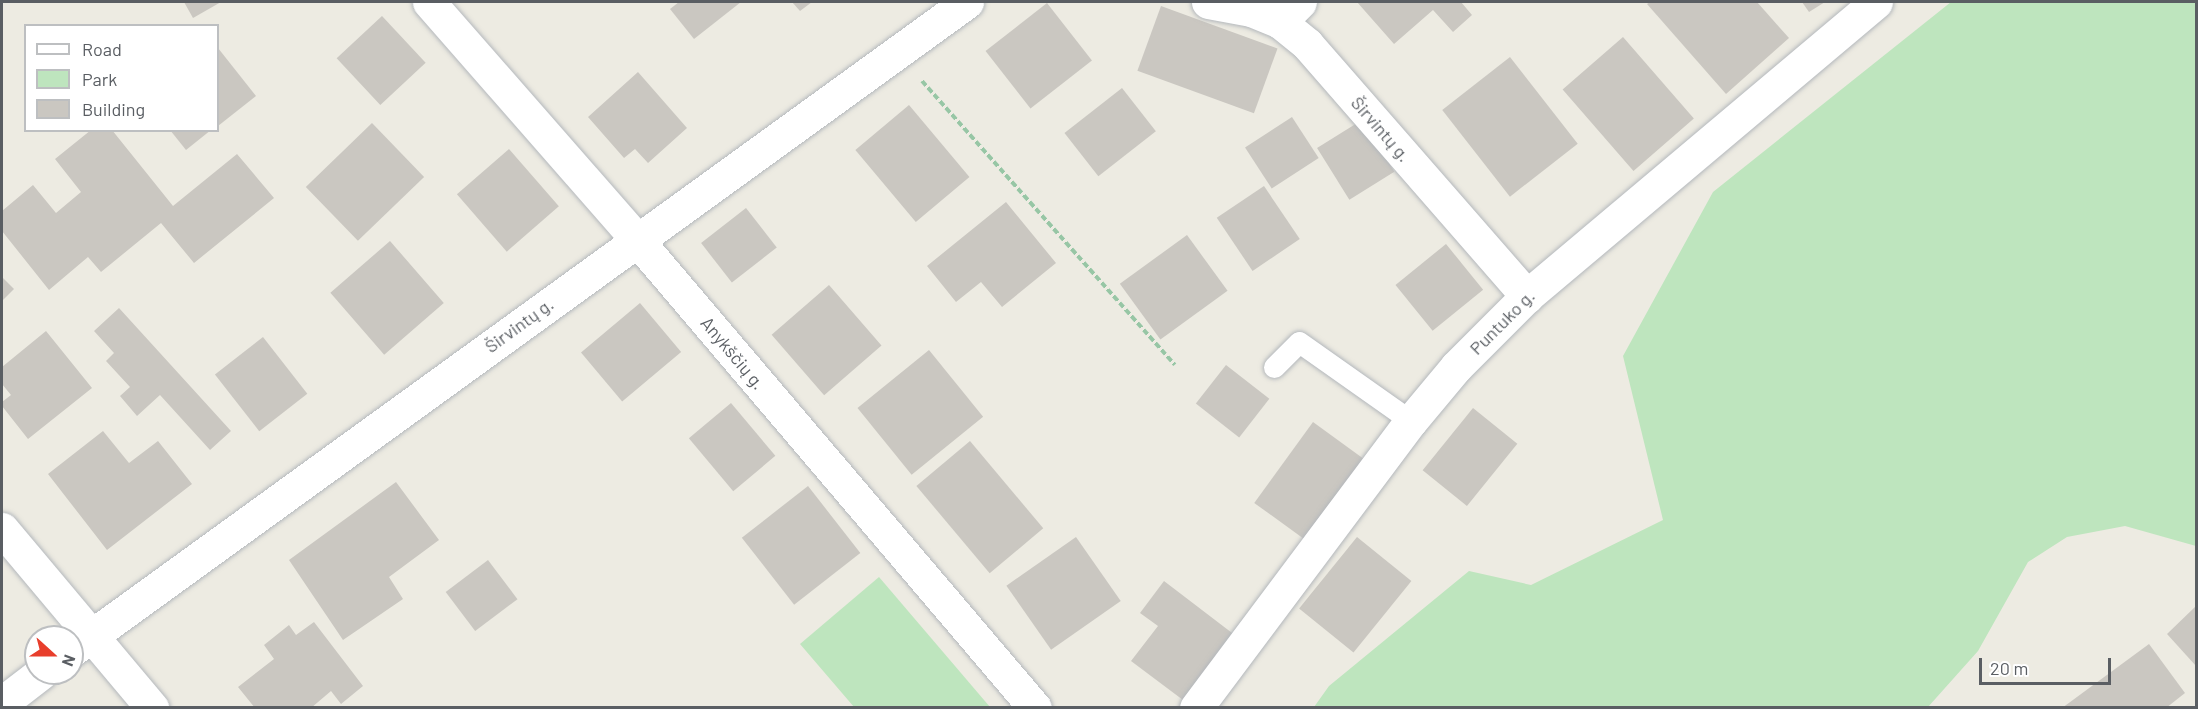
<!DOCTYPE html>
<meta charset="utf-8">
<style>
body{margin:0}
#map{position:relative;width:2198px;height:709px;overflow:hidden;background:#edebe2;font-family:Barlow,sans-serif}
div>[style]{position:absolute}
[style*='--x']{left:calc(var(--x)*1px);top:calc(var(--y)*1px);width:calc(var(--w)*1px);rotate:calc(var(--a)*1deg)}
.green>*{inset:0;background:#bee5be}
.building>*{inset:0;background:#cac7c1;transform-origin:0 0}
.path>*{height:4px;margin-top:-2px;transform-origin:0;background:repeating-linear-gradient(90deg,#97c6a5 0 6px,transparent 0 9px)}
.roads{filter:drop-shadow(0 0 2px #b4b8bc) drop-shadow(0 0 2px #b4b8bc)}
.service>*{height:21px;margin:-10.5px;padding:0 10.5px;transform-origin:10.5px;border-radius:10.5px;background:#fff}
.minor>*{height:33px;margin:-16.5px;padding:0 16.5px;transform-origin:16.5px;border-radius:16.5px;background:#fff}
span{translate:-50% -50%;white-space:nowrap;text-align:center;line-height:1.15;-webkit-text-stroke:4.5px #fff;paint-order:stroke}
.street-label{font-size:18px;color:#5a5e63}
.frame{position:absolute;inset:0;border:3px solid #5a5e63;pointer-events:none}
.legend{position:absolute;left:24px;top:24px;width:195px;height:108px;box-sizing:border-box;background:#fff;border:2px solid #bdbfc1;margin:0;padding:8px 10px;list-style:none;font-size:18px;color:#5a5e63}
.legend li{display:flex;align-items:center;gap:12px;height:30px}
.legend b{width:30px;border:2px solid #bdbfc1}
.north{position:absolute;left:24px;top:625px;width:60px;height:60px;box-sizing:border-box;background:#fff;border:2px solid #bdbfc1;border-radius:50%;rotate:111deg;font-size:16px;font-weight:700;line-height:24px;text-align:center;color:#5a5e63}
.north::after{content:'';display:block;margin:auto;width:21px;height:27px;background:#e83e2c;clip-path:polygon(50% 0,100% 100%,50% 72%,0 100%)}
.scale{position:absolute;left:1979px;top:658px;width:132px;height:27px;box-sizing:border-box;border:3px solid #5a5e63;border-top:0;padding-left:8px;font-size:18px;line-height:21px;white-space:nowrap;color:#5a5e63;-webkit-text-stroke:4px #fff;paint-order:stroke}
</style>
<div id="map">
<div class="green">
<div style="clip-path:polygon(1951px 2px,2196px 2px,2196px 546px,2125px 526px,2067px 537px,2028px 562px,1978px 651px,1928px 707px,1314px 707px,1329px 686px,1469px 571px,1531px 585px,1663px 520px,1623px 356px,1713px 192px)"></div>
<div style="clip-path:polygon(879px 577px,990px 707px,854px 707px,800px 644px)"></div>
</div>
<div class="building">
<div style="clip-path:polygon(184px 2px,221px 2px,193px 18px)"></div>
<div style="clip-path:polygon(679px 2px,741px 2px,694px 39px,670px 9px)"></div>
<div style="clip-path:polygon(792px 2px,812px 2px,800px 11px)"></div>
<div style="clip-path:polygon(1357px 2px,1461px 2px,1472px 15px,1453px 32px,1433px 10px,1394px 44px)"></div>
<div style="clip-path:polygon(1650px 2px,1757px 2px,1789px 38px,1726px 94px,1647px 4px)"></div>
<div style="clip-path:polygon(1802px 2px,1825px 2px,1809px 12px)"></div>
<div style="left:1047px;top:3px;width:73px;height:78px;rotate:52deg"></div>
<div style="left:1161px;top:6px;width:124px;height:69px;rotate:20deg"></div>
<div style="left:382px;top:16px;width:64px;height:62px;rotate:47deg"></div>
<div style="left:1623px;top:37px;width:108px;height:80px;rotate:49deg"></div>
<div style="clip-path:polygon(218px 48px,256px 96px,218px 126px)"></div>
<div style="left:1510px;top:57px;width:110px;height:86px;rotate:52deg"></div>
<div style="clip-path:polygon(638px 72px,687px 128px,648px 163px,635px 149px,624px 158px,588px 117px)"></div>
<div style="left:1122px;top:88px;width:55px;height:73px;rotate:52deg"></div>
<div style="left:909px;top:105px;width:94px;height:70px;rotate:50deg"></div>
<div style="left:1292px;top:117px;width:49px;height:56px;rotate:57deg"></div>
<div style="left:1362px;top:120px;width:61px;height:53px;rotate:58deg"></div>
<div style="left:372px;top:123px;width:75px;height:92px;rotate:46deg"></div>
<div style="clip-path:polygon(91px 130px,112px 130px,173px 206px,237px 154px,274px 198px,194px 263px,161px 223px,101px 272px,88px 257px,49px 290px,2px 231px,2px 211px,33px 185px,56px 213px,81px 192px,55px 159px)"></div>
<div style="clip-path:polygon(170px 130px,211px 130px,186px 150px)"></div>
<div style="left:509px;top:149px;width:76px;height:69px;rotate:49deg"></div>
<div style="left:1264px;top:186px;width:64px;height:57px;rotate:56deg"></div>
<div style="clip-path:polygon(1006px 202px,1056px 263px,1002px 307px,981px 282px,956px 302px,927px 266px)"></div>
<div style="left:746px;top:208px;width:50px;height:57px;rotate:52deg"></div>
<div style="left:1187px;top:235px;width:69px;height:83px;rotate:54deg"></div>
<div style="left:390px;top:241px;width:82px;height:79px;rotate:49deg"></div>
<div style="left:1446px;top:244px;width:59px;height:65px;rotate:51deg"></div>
<div style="clip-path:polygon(2px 277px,14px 289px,2px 301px)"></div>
<div style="left:829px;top:285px;width:80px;height:76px;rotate:49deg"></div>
<div style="left:640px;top:303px;width:64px;height:77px;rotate:50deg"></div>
<div style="clip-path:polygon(119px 308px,231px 431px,210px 450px,160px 395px,137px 416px,120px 396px,130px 387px,106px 361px,114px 353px,94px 331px)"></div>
<div style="clip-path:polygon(46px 331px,92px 388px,28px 439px,2px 406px,2px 402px,11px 395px,2px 384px,2px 367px)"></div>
<div style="left:263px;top:337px;width:72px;height:61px;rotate:52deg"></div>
<div style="left:929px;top:350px;width:86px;height:92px;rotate:51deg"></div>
<div style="left:1226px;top:365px;width:55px;height:49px;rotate:38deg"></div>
<div style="left:731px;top:403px;width:69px;height:55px;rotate:50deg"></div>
<div style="left:1473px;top:408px;width:57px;height:80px;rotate:39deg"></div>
<div style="left:1313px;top:422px;width:62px;height:100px;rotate:36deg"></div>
<div style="clip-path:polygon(103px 431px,129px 463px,158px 441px,192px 484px,107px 550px,48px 474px)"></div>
<div style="left:970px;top:441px;width:114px;height:70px;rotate:50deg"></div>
<div style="clip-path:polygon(396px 482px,439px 540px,389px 577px,403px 599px,343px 640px,289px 560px)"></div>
<div style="left:808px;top:486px;width:85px;height:84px;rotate:52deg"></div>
<div style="left:1076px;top:537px;width:78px;height:85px;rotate:55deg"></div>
<div style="left:1357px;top:537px;width:70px;height:92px;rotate:39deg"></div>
<div style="left:488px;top:560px;width:49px;height:53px;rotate:53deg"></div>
<div style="clip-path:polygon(1164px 581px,1236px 636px,1187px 703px,1131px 661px,1158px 626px,1140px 613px)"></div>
<div style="clip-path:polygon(2196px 606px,2196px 666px,2167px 634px)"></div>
<div style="clip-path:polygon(314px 622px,363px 686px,341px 704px,331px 691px,311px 708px,255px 708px,238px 687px,274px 659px,264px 645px,289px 625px,296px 635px)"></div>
<div style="clip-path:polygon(2149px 644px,2185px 693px,2166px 708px,2062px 708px)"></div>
</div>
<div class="path">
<div style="--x:922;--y:81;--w:380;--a:48.3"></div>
</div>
<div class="roads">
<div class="service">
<div style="--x:1274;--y:367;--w:35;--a:-45"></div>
<div style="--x:1299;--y:342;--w:137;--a:35.2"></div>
</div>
<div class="minor">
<div style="--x:429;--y:2;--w:316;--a:48.8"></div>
<div style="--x:637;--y:240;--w:614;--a:49.62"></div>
<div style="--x:1208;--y:2;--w:44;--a:10.5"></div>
<div style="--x:1251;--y:10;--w:31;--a:22"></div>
<div style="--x:1280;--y:22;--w:35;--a:39"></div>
<div style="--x:1307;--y:44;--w:335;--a:48.9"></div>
<div style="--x:1280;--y:22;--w:28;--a:-45"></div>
<div style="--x:2;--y:529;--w:234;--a:50"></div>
<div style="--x:72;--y:650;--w:1105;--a:-35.91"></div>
<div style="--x:2;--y:703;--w:49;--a:-37.6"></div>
<div style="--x:1196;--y:708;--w:359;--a:-53.2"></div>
<div style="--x:1411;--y:421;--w:70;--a:-50.2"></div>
<div style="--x:1456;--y:367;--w:100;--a:-45"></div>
<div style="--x:1527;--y:296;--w:456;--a:-40.1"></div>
</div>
</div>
<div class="street-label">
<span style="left:1381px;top:129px;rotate:49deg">Širvintų g.</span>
<span style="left:1502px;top:322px;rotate:-45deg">Puntuko g.</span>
<span style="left:519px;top:325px;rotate:-36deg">Širvintų g.</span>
<span style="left:733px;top:353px;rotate:50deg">Anykščių g.</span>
</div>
<div class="frame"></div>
<ul class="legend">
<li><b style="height:8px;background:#fff"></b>Road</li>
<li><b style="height:16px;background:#bee5be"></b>Park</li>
<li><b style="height:16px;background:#cac7c1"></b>Building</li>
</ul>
<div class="north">N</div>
<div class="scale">20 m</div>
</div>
